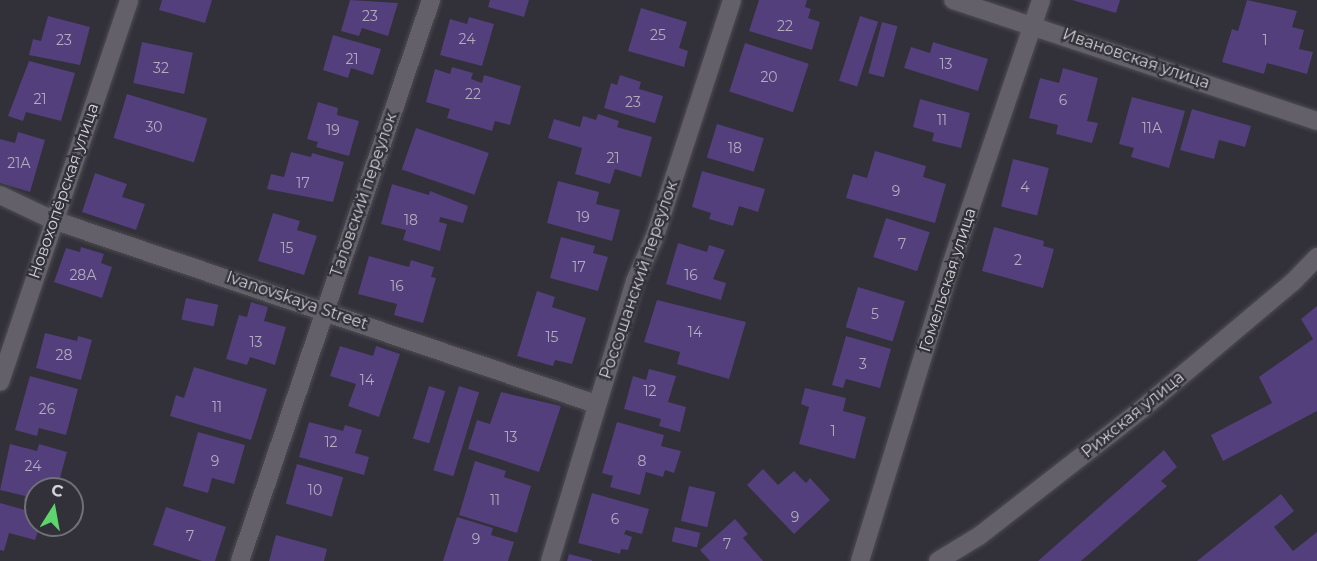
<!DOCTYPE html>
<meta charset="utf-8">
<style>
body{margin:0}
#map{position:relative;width:1317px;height:561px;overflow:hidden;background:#323038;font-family:Montserrat,sans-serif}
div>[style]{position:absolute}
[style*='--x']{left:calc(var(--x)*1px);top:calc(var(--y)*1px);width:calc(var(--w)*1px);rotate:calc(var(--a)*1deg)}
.building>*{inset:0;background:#523f7b;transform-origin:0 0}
.roads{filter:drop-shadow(0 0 2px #4e4c53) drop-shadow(0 0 2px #4e4c53)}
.street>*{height:18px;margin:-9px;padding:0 9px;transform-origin:9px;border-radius:9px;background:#63606a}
span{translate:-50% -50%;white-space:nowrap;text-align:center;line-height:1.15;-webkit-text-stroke:4.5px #323038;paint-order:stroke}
.number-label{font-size:14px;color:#b2acbf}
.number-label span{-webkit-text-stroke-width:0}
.street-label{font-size:16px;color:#d2d1d6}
.north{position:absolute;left:24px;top:477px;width:60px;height:60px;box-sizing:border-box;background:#323038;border:2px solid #727077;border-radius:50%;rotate:11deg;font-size:16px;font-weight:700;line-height:24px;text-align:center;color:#d2d1d6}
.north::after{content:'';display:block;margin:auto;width:21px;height:27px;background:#5dd56c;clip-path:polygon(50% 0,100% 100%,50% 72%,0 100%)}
</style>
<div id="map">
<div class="building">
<div style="clip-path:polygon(162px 0,212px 0,205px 23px,159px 10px)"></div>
<div style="clip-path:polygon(350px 0,398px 3px,388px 36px,362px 28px,359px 36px,341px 31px)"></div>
<div style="clip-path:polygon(490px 0,529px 0,524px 17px,488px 7px)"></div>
<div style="clip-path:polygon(759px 0,807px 0,805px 7px,811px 9px,808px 18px,820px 22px,812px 50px,749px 31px)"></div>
<div style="clip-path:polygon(1072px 0,1120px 0,1116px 13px)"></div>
<div style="clip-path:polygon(1247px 0,1297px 11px,1292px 27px,1304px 30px,1299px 49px,1313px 52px,1307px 74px,1267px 63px,1264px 74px,1222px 62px,1232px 29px,1238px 31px)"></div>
<div style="clip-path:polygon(641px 8px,687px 22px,679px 48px,688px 51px,684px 67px,628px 51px)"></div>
<div style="clip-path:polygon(48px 16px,90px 27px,80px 65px,29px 55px,33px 39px,41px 41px)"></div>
<div style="left:860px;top:16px;width:19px;height:68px;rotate:18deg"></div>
<div style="clip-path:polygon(469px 17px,494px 24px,482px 66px,440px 55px,450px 19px,467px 24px)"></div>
<div style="left:882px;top:22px;width:16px;height:53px;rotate:15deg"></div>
<div style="clip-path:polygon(333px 35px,381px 49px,373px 75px,351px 68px,348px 78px,323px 70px)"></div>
<div style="left:142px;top:42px;width:52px;height:42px;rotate:12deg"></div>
<div style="clip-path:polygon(933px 42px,988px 59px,978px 91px,904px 68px,911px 47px,930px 53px)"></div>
<div style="left:745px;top:43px;width:67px;height:51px;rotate:18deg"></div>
<div style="clip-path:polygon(29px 61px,75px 73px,61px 121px,26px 112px,23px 121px,8px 116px)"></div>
<div style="clip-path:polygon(452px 67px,473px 73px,471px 79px,482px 83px,484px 75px,521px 86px,510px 125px,495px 121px,492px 131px,447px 118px,450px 109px,426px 102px,435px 69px,450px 74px)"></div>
<div style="clip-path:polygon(1063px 68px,1098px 78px,1087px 121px,1098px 123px,1092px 143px,1056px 134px,1058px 125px,1029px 118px,1040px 78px,1059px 83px)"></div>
<div style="clip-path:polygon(620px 75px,641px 82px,639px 89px,663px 96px,655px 123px,604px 108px,611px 83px,617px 85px)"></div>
<div style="left:127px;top:94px;width:84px;height:46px;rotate:17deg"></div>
<div style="clip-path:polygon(1132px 97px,1185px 111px,1169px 168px,1131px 157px,1134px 148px,1119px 144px)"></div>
<div style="clip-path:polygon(920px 99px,970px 113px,961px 148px,932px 141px,934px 133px,913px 127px)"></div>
<div style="clip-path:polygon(318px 102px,338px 108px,337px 115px,359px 121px,349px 156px,316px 147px,318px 142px,307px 139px)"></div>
<div style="clip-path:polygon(1192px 109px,1251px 126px,1245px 147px,1219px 140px,1214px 159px,1180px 150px)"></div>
<div style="clip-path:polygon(598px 114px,619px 121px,617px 127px,652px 137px,641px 177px,615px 169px,610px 184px,575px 174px,582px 148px,548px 138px,554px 119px,580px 127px,583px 116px,596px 120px)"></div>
<div style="left:717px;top:124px;width:49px;height:35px;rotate:17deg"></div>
<div style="left:416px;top:128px;width:77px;height:44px;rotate:19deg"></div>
<div style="clip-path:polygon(18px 132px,45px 140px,30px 192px,0 183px,0 139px,15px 143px)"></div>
<div style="clip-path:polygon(875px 151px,926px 166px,923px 177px,946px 184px,935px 223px,846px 198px,853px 174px,867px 178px)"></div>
<div style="clip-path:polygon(291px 152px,311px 157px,312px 153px,344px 162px,333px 202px,267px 189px,271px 174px,284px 177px)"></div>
<div style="left:1013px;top:159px;width:37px;height:49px;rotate:14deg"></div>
<div style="clip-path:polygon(702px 171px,765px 189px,758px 212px,739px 206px,733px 226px,709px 219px,711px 213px,692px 207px)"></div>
<div style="clip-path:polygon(95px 173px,127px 184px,122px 197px,145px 204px,136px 230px,82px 212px)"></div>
<div style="clip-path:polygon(558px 181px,599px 192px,596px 204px,620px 210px,612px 241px,547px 223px)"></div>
<div style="clip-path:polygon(392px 184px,429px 195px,430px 191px,468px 206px,463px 223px,440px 217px,439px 222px,447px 224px,440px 251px,403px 240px,406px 230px,381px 224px)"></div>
<div style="clip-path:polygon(273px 213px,300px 221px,297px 230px,317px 236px,304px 275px,258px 261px)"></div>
<div style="left:886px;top:218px;width:46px;height:41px;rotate:18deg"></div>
<div style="clip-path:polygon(994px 227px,1044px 241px,1043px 246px,1054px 249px,1043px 288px,982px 271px)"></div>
<div style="clip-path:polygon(561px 237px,595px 246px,593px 253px,608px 257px,598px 291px,550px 278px)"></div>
<div style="clip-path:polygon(678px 243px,707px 252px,709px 245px,725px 250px,713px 279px,726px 283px,721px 300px,666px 284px)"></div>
<div style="clip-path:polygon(81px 247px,104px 254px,101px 263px,112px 267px,102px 298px,54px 282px,66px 248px,80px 252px)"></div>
<div style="clip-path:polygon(369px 256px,409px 267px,411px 260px,434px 267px,431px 277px,436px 278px,423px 323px,394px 315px,397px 304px,358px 294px)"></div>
<div style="left:858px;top:287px;width:49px;height:42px;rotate:17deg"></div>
<div style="clip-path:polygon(537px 291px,555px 297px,552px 307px,586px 318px,572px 364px,555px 360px,553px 366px,517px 356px)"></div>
<div style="left:186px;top:298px;width:33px;height:22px;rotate:12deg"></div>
<div style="clip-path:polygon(657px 300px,746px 322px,729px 379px,677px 364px,680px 352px,644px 342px)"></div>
<div style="clip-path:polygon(251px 302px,268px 307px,264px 321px,286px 327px,275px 365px,250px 357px,247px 365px,226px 359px,239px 315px,247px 317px)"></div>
<div style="clip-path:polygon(1317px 306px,1317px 411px,1223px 461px,1211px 435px,1272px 403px,1259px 377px,1313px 339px,1301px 319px)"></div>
<div style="clip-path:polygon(45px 333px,77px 341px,78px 336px,92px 340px,81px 380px,36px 368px)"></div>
<div style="clip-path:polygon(846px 336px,891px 349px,880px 388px,846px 379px,843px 388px,832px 385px)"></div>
<div style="clip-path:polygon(340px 346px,373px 356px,376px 346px,400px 354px,379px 417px,348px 406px,356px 384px,330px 376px)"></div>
<div style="clip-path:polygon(194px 367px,267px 389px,251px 440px,170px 416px,176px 395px,184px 398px)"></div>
<div style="clip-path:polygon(649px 369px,676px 376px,668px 402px,686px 407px,680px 432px,659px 426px,661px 419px,624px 409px,633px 376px,646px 380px)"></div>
<div style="clip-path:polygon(30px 376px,78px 389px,66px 435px,39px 428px,37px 436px,15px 430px)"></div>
<div style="left:429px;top:386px;width:17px;height:55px;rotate:17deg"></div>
<div style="left:459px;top:386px;width:21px;height:88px;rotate:17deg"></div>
<div style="clip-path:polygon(805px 388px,846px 398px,843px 411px,866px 417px,855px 459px,799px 444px,809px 407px,801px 404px)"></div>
<div style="clip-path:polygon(501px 392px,561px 406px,539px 472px,468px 449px,477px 420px,490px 424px)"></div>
<div style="clip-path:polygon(309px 422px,343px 431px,345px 425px,362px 430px,355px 453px,369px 457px,364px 475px,299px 457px)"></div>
<div style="clip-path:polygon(617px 422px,664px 435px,661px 446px,681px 451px,674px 473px,665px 470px,663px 477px,646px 472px,640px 495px,610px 487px,613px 476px,602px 473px)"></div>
<div style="clip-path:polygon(198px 432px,245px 445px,234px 484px,212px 478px,208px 493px,183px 486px)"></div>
<div style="clip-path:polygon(10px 444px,37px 451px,39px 444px,67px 452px,57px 489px,36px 489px,36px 504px,24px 501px,25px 496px,0 490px)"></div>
<div style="clip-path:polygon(1164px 450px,1177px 467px,1161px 481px,1167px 486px,1081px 561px,1038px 561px)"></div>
<div style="clip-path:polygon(475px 461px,506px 471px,504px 477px,531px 486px,517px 533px,459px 515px)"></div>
<div style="left:297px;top:464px;width:48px;height:41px;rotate:16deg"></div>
<div style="clip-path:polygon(763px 469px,778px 485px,794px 471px,806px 483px,810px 478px,830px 500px,794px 534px,747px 485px)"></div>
<div style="left:689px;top:486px;width:27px;height:36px;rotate:13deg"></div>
<div style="clip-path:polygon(592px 493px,649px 509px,642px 534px,626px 530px,624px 534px,632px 537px,628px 550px,621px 549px,620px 554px,578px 543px)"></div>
<div style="clip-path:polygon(1281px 494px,1294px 511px,1274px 527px,1293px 551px,1317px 532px,1317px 561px,1197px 561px)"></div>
<div style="clip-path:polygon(0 503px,36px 513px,36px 525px,40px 525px,35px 540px,9px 533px,4px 551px,0 550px)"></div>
<div style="clip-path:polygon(166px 507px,226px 527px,215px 561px,202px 561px,153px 545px)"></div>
<div style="clip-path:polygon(457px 517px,493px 528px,491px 535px,514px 542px,508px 561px,443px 561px)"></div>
<div style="clip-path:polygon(735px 519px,748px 534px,743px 538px,763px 561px,710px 561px,700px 550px)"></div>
<div style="left:675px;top:527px;width:26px;height:15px;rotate:13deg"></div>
<div style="clip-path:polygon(276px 535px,327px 549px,324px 561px,269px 561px)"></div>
<div style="clip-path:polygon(569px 554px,592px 560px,592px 561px,567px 561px)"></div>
</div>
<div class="roads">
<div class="street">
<div style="--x:953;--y:0;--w:384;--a:18.4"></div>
<div style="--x:0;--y:195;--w:59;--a:25.3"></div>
<div style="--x:53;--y:220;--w:573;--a:18.72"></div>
<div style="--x:0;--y:382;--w:403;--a:-71.3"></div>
<div style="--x:240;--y:561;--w:593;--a:-71.2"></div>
<div style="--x:550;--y:561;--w:293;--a:-73.1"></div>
<div style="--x:635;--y:281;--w:49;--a:-66"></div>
<div style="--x:655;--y:236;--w:248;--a:-71.9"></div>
<div style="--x:860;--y:561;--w:310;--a:-72.9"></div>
<div style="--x:951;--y:265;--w:280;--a:-71.2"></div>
<div style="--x:938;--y:561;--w:48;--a:-31.4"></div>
<div style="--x:979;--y:536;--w:207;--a:-37.9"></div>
<div style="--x:1142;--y:409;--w:197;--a:-40.1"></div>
<div style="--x:1293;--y:282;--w:35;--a:-46"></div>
</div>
</div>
<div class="number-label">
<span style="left:370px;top:16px">23</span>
<span style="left:785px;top:26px">22</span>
<span style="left:658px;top:35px">25</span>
<span style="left:467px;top:39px">24</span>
<span style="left:64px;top:40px">23</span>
<span style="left:1265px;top:40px">1</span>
<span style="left:352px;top:59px">21</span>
<span style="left:946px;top:64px">13</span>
<span style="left:161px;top:68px">32</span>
<span style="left:769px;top:77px">20</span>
<span style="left:473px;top:94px">22</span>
<span style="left:40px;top:99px">21</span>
<span style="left:1063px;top:100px">6</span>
<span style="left:633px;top:102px">23</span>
<span style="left:942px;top:120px">11</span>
<span style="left:154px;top:127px">30</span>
<span style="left:1152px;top:128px">11А</span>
<span style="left:333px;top:130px">19</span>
<span style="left:735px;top:148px">18</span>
<span style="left:613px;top:158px">21</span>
<span style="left:19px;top:163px">21А</span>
<span style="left:303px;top:183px">17</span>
<span style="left:1025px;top:187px">4</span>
<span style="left:896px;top:191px">9</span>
<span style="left:583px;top:217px">19</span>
<span style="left:411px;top:220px">18</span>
<span style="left:902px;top:244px">7</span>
<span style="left:287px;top:248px">15</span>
<span style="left:1018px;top:260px">2</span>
<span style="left:579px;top:267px">17</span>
<span style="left:83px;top:275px">28А</span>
<span style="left:691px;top:275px">16</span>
<span style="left:397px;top:286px">16</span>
<span style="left:875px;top:314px">5</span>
<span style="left:695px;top:332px">14</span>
<span style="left:552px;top:337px">15</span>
<span style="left:256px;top:342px">13</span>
<span style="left:64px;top:355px">28</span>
<span style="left:863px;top:364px">3</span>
<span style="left:367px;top:380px">14</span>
<span style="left:650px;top:391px">12</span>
<span style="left:217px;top:407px">11</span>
<span style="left:47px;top:409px">26</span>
<span style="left:833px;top:431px">1</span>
<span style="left:511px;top:437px">13</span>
<span style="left:331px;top:442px">12</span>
<span style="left:215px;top:461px">9</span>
<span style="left:642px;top:461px">8</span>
<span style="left:33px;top:466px">24</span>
<span style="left:315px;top:490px">10</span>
<span style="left:495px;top:500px">11</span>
<span style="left:795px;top:517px">9</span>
<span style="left:615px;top:519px">6</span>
<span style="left:190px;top:536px">7</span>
<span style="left:476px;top:539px">9</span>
<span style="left:727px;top:544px">7</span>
</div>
<div class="street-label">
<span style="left:1136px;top:59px;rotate:19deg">Ивановская улица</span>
<span style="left:64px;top:191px;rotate:-71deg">Новохопёрская улица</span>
<span style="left:364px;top:195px;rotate:-71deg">Таловский переулок</span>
<span style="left:639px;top:280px;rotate:-71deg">Россошанский переулок</span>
<span style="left:948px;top:280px;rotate:-72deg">Гомельская улица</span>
<span style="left:297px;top:301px;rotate:19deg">Ivanovskaya Street</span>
<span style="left:1133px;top:415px;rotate:-39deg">Рижская улица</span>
</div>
<div class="north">С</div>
</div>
